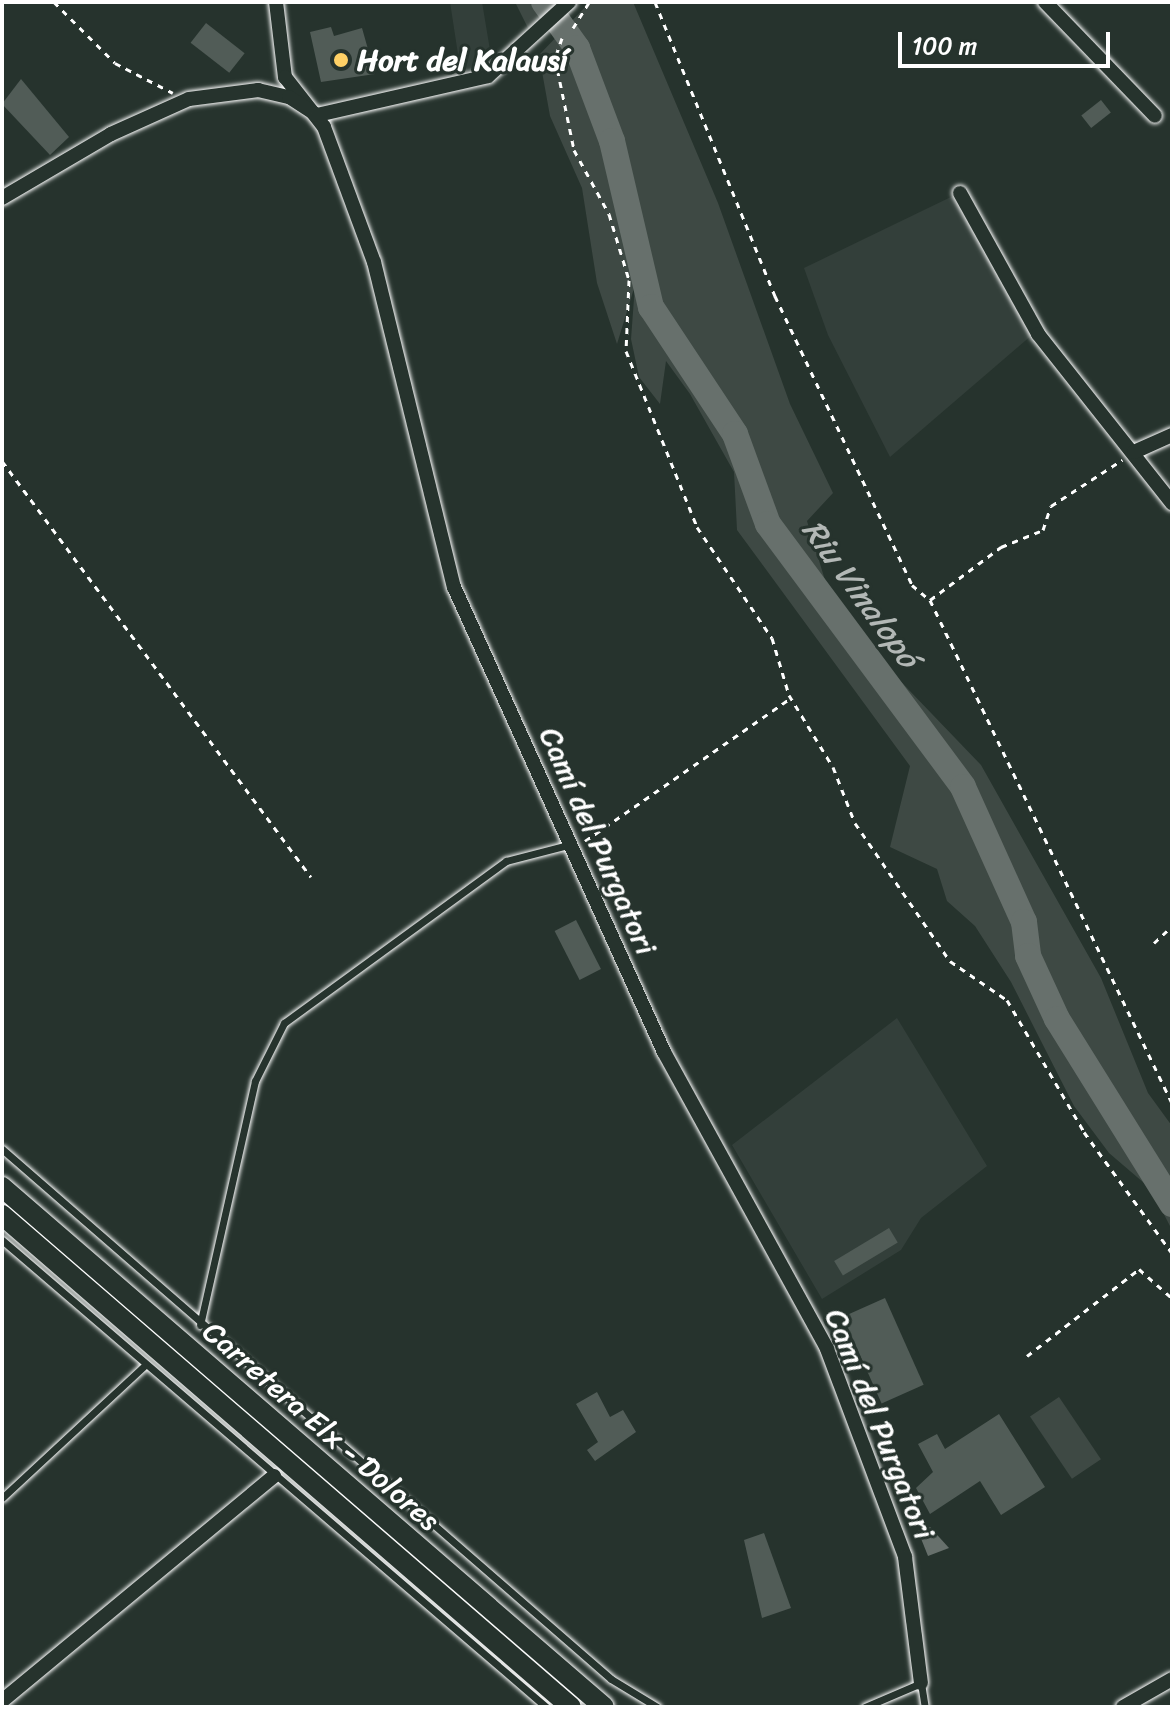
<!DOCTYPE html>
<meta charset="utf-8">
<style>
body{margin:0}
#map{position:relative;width:1174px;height:1709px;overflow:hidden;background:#26332d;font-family:Sriracha,sans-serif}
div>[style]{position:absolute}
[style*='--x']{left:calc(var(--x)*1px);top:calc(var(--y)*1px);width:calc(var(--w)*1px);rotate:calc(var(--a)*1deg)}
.built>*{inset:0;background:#333f3a}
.green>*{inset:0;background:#3e4944;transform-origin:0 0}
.water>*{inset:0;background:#67706c}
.river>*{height:26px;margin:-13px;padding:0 13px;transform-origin:13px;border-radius:13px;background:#67706c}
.building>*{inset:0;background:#515c57;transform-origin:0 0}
.path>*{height:3px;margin-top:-1.5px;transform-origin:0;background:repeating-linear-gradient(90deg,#fff 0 6px,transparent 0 12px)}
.roads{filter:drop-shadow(0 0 2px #fff) drop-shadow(0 0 2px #fff)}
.service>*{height:7px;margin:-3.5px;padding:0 3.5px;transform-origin:3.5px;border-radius:3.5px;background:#26332d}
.minor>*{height:14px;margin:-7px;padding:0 7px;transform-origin:7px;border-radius:7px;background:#26332d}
.secondary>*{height:20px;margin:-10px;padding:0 10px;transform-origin:10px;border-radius:10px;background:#26332d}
.dots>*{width:22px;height:22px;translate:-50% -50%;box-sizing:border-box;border:4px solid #26332d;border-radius:50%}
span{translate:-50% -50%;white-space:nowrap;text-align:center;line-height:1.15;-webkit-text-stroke:6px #26332d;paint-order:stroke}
.poi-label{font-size:30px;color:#fff;font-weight:700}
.left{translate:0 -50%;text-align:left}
.street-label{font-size:30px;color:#fff}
.water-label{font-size:32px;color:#b3b8b6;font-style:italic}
.frame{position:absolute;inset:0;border:4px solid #fff;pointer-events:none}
.scale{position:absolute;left:898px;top:32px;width:212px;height:36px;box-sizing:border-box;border:4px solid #fff;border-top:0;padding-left:10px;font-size:24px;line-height:28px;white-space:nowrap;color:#fff;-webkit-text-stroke:6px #26332d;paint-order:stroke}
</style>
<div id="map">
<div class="built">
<div style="clip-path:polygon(450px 2px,482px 2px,490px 50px,500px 55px,461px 74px)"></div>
<div style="clip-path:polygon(953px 196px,1032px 335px,890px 457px,828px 335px,804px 268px)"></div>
<div style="clip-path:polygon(897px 1018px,987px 1166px,921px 1218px,901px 1250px,822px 1299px,732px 1145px)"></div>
</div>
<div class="green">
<div style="clip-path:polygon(515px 2px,557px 2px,529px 30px)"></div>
<div style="clip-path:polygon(590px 2px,633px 2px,718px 203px,790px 404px,833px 493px,807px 521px,835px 613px,981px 765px,1101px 978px,1148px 1093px,1172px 1126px,1172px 1230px,1151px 1189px,1109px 1153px,1074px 1106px,1011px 982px,975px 926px,947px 901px,937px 869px,890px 847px,910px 766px,737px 530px,734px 472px,690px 394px,666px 361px,660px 404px,639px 377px,631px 339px,635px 285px,617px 344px,597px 283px,582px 188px,550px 116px,539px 55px)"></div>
<div style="left:1059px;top:1397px;width:75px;height:35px;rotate:56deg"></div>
</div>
<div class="water">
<div style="clip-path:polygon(930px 1527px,949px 1548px,928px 1556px,918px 1531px)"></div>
</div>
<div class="river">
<div style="--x:544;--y:2;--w:57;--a:54.3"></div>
<div style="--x:577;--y:48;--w:99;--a:69.4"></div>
<div style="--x:612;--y:141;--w:171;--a:76.8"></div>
<div style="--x:651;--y:307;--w:152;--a:56.5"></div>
<div style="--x:735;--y:434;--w:96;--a:69.9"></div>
<div style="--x:768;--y:524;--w:327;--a:53.4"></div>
<div style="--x:963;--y:787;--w:148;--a:65.7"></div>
<div style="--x:1024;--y:922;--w:34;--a:83"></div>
<div style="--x:1028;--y:956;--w:69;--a:65.3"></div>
<div style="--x:1057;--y:1019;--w:218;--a:58.1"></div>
</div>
<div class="building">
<div style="left:206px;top:23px;width:49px;height:25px;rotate:38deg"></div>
<div style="clip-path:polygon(331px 27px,334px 36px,362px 28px,375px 74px,321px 82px,310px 32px)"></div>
<div style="clip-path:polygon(21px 79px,69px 137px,50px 155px,2px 104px)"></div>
<div style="left:1101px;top:100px;width:16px;height:25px;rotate:52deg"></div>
<div style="left:576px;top:920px;width:55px;height:24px;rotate:63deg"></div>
<div style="left:889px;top:1228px;width:17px;height:64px;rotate:59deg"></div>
<div style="left:885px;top:1298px;width:95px;height:46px;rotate:66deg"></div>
<div style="clip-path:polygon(597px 1392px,610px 1417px,623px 1410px,636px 1432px,595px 1461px,587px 1450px,598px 1442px,576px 1404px)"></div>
<div style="clip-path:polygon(999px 1414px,1045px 1487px,1001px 1515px,980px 1481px,930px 1514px,916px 1488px,933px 1472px,918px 1444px,937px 1434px,945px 1449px)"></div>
<div style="clip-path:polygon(764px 1533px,791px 1608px,762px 1618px,744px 1540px)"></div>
</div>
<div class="path">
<div style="--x:54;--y:2;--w:86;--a:45"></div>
<div style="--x:115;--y:63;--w:65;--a:27.3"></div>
<div style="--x:655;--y:2;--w:318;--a:67.8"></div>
<div style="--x:775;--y:296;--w:320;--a:64.6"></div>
<div style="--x:912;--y:585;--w:23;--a:40"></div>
<div style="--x:573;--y:28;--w:31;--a:-58"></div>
<div style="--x:562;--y:38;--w:21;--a:109"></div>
<div style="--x:555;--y:58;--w:94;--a:78.3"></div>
<div style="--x:574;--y:150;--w:73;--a:61.3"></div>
<div style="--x:609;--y:214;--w:69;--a:73.1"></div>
<div style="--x:629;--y:280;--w:71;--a:92.4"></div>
<div style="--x:626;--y:351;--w:190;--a:68"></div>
<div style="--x:697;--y:527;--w:134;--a:56"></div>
<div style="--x:772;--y:638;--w:59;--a:73.4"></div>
<div style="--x:789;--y:695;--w:84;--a:58.6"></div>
<div style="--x:833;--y:767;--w:60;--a:68.6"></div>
<div style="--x:855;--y:823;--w:168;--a:55.5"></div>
<div style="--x:950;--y:961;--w:69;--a:34.4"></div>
<div style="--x:1007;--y:1000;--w:153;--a:59.7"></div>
<div style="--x:1084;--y:1132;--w:150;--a:54"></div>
<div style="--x:2;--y:461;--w:518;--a:53.4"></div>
<div style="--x:930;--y:600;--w:558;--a:64.31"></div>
<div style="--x:930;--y:600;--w:89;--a:-36.7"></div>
<div style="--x:1001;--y:547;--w:45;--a:-22"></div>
<div style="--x:1043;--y:530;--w:25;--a:-72"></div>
<div style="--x:1051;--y:506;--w:85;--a:-32.9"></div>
<div style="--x:585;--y:841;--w:251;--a:-34.8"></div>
<div style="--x:1154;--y:943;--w:25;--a:-43"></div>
<div style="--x:1027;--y:1356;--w:142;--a:-37.8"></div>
<div style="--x:1139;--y:1269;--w:44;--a:41.3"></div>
</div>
<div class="roads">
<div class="service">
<div style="--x:2;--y:1149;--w:807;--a:41.03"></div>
<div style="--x:611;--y:1679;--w:54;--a:31.3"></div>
<div style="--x:2;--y:1240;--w:717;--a:40.64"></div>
<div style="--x:200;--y:1325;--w:250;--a:-77.3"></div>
<div style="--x:255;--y:1081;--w:65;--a:-63.4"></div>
<div style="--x:284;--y:1023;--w:275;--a:-36.1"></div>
<div style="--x:506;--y:861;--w:64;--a:-14.5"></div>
<div style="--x:2;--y:1498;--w:195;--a:-42.9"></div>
<div style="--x:865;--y:1707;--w:61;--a:-23.2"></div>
<div style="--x:921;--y:1683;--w:24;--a:81"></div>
</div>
<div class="minor">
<div style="--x:276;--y:2;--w:76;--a:83.2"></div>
<div style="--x:285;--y:77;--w:63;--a:52"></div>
<div style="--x:324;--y:127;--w:144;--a:69.7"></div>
<div style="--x:374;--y:262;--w:335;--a:76.2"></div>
<div style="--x:454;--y:587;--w:510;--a:65.7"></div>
<div style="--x:664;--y:1052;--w:339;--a:61.2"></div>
<div style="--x:827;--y:1349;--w:222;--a:69.4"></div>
<div style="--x:905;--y:1557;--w:127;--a:82.8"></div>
<div style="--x:1045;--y:2;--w:158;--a:46"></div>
<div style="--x:960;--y:193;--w:161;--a:61"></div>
<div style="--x:1038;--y:334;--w:216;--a:51.6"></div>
<div style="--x:2;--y:198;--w:126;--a:-30.4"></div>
<div style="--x:111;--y:134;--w:85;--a:-24.2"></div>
<div style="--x:189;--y:99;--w:70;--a:-7.4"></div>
<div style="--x:258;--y:90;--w:32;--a:13"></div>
<div style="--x:289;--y:97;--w:33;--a:33"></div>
<div style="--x:317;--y:115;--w:175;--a:-12.8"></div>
<div style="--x:488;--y:76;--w:110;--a:-42.4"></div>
<div style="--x:1134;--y:452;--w:42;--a:-24.1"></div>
<div style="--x:2;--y:1701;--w:353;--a:-39.6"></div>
<div style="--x:1123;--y:1707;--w:56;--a:-29.7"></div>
</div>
<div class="secondary">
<div style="--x:2;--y:1187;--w:795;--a:40.82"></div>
<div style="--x:2;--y:1215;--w:752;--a:40.85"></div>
</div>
</div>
<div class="dots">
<div style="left:341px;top:60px;background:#ffd166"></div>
</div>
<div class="poi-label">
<span class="left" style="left:357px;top:60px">Hort del Kalausí</span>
</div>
<div class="street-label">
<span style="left:598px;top:841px;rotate:66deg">Camí del Purgatori</span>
<span style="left:880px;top:1424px;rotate:68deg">Camí del Purgatori</span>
<span style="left:321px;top:1426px;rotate:41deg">Carretera Elx - Dolores</span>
</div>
<div class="water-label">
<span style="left:860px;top:594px;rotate:54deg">Riu Vinalopó</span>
</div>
<div class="frame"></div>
<div class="scale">100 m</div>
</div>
